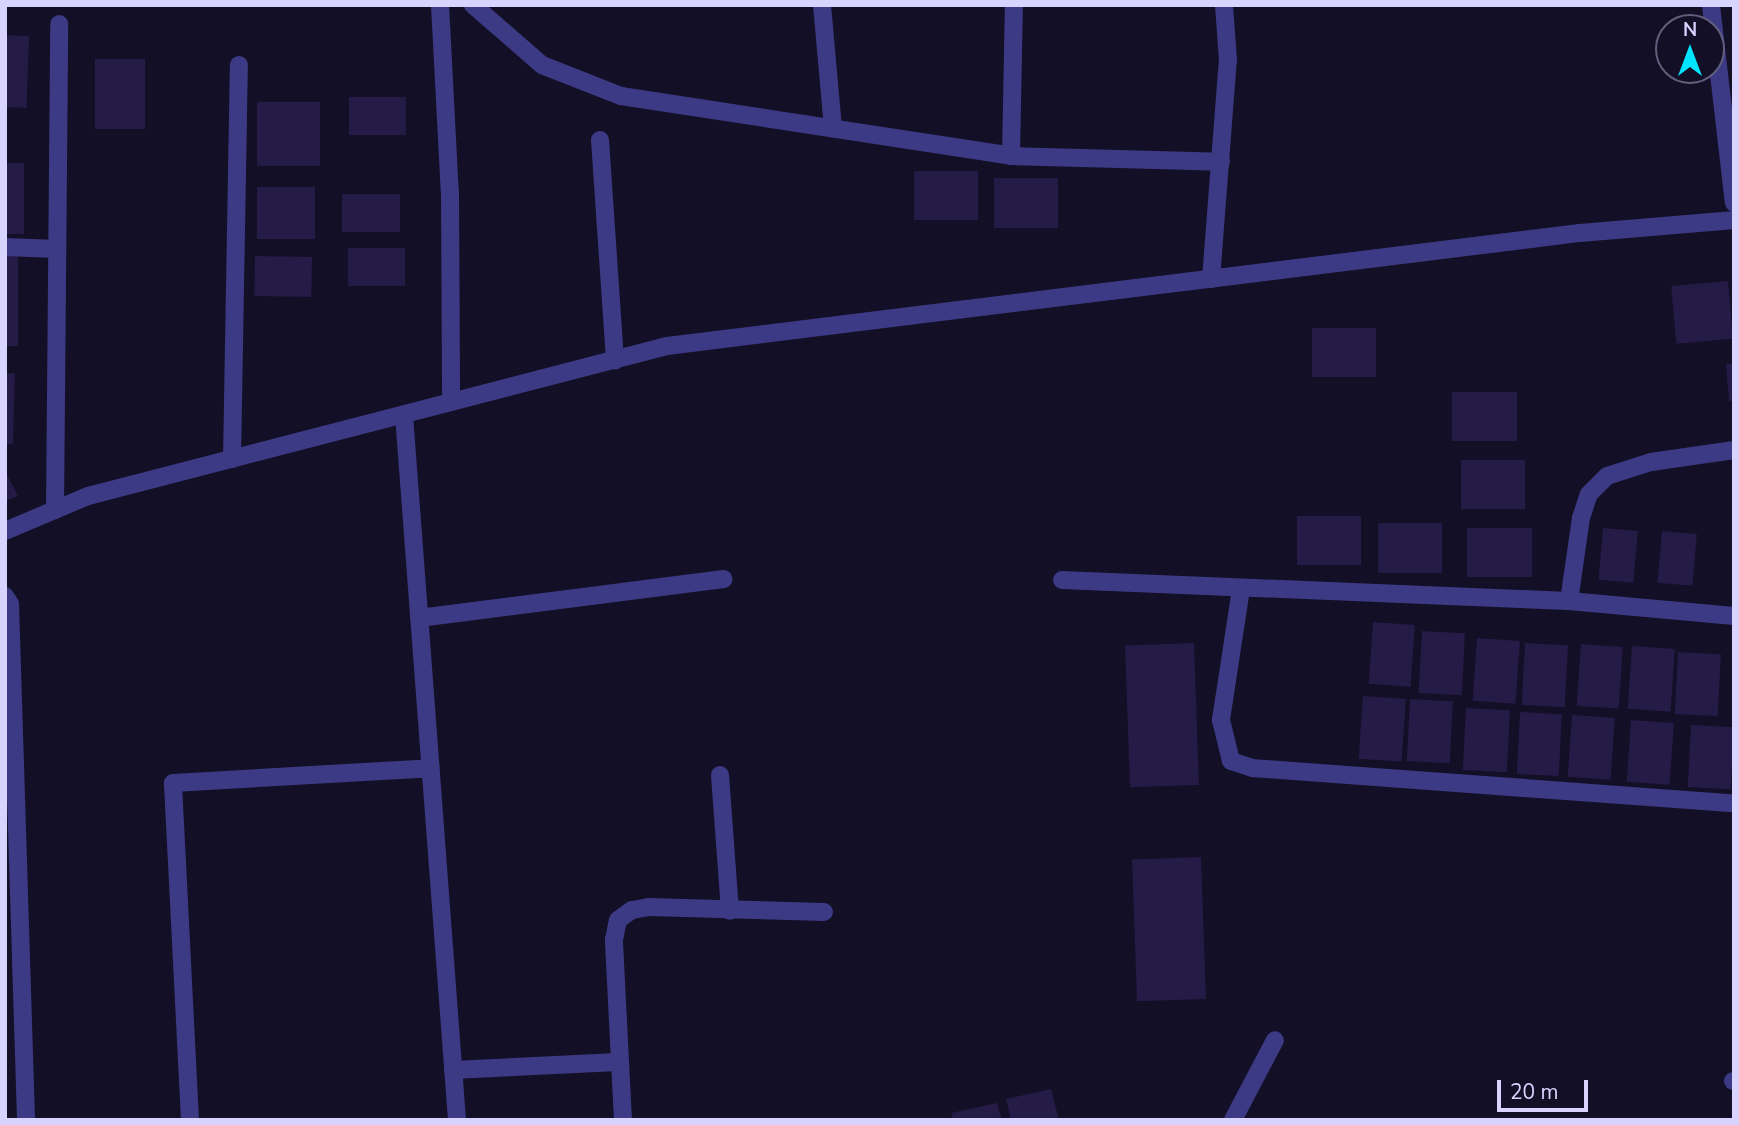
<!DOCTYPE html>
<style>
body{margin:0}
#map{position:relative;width:1739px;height:1125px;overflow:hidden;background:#130f26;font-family:"Nunito Sans",sans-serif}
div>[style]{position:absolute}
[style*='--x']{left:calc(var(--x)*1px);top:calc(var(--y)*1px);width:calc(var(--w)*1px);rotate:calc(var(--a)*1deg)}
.building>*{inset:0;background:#241b47;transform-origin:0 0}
.minor>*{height:18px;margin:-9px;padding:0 9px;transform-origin:9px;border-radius:9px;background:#3d3a85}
span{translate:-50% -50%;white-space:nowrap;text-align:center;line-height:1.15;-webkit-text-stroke:5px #130f26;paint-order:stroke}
.frame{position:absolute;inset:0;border:7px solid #d9d4ff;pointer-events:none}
.north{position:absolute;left:1655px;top:14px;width:70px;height:70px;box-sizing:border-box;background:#130f26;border:2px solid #625e7d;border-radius:50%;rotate:0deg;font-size:19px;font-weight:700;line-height:28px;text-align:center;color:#d9d4ff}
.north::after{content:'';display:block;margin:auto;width:24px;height:32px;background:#00e5ff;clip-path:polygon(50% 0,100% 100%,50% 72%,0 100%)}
.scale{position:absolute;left:1497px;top:1080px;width:91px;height:32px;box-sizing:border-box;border:4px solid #d9d4ff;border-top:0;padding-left:9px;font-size:21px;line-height:24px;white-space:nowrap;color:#d9d4ff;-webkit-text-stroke:5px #130f26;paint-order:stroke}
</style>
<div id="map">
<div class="building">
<div style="left:29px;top:36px;width:72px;height:24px;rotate:92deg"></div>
<div style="left:95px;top:59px;width:50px;height:70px"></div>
<div style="left:349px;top:97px;width:57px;height:38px"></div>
<div style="left:257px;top:102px;width:63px;height:64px"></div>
<div style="left:5px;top:163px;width:19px;height:71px"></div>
<div style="left:914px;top:171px;width:64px;height:49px"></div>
<div style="left:994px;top:178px;width:64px;height:50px"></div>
<div style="left:257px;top:187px;width:58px;height:52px"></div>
<div style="left:342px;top:194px;width:58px;height:38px"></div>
<div style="left:348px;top:248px;width:57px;height:38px"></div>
<div style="left:5px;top:256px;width:13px;height:90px"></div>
<div style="left:312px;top:257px;width:40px;height:57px;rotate:91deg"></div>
<div style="left:1728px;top:281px;width:58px;height:57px;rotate:85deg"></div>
<div style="left:1312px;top:328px;width:64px;height:49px"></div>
<div style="clip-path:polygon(1734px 363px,1734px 401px,1729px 401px,1726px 364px)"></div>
<div style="clip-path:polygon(15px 373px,13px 444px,5px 444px,5px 374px)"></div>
<div style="left:1452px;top:392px;width:65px;height:49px"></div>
<div style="left:1461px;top:460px;width:64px;height:49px"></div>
<div style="clip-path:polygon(5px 471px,18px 496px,5px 501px)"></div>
<div style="left:1297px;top:516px;width:64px;height:49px"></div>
<div style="left:1378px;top:523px;width:64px;height:50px"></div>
<div style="left:1467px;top:528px;width:65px;height:49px"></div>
<div style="left:1603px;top:528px;width:35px;height:52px;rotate:5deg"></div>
<div style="left:1662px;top:531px;width:35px;height:52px;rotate:5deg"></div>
<div style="left:1373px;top:622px;width:42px;height:62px;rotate:4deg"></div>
<div style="left:1422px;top:631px;width:43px;height:62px;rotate:3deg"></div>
<div style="left:1477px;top:638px;width:43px;height:63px;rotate:4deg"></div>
<div style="left:1194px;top:643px;width:142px;height:69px;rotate:88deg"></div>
<div style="left:1525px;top:643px;width:43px;height:62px;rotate:3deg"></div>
<div style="left:1581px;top:644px;width:42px;height:62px;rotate:4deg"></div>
<div style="left:1632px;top:646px;width:43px;height:63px;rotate:4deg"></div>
<div style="left:1678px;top:652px;width:43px;height:62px;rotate:3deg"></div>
<div style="left:1363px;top:696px;width:43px;height:63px;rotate:4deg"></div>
<div style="left:1410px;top:699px;width:43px;height:62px;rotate:3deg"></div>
<div style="left:1466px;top:708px;width:44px;height:62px;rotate:3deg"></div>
<div style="left:1520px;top:712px;width:42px;height:62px;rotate:3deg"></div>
<div style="left:1572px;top:715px;width:43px;height:62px;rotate:4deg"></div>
<div style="left:1631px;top:720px;width:43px;height:62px;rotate:4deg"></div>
<div style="left:1691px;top:725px;width:43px;height:62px;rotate:3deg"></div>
<div style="left:1201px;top:857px;width:142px;height:69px;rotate:88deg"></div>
<div style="clip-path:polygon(1051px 1089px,1059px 1120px,1011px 1120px,1006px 1099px)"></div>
<div style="clip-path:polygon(997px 1103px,1002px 1120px,953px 1120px,951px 1113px)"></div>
</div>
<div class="minor">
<div style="--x:440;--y:5;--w:188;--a:87"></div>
<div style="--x:450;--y:193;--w:209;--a:89.7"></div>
<div style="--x:473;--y:5;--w:91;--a:41"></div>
<div style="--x:542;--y:65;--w:85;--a:21.4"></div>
<div style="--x:621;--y:96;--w:395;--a:8.7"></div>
<div style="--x:1011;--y:156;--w:210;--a:1.6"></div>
<div style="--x:822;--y:5;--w:124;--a:84.9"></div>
<div style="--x:1711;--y:5;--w:199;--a:83.4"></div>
<div style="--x:600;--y:140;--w:221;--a:86.1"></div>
<div style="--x:1011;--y:156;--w:151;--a:-88.9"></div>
<div style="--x:5;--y:247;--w:52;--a:2.2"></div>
<div style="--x:1211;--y:279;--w:220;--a:-85.6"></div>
<div style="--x:1228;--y:60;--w:55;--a:-94.2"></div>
<div style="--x:404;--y:415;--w:707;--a:85.7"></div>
<div style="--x:232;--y:459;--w:394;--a:-89"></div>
<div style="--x:55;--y:510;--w:486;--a:-89.5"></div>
<div style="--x:5;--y:531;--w:90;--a:-22.9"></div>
<div style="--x:88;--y:496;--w:598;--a:-14.52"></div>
<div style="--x:667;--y:346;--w:920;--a:-7.06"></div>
<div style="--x:1580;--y:233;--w:155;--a:-4.8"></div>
<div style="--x:1062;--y:580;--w:507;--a:2.37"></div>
<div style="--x:1569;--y:601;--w:166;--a:5.2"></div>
<div style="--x:1241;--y:589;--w:133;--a:98.7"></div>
<div style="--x:1221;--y:720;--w:42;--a:76.3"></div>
<div style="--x:1231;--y:761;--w:22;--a:18"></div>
<div style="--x:1252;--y:768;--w:483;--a:4.2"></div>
<div style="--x:5;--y:596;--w:9;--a:58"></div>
<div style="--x:10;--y:604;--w:516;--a:88.22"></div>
<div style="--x:1569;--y:601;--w:84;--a:-81.8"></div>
<div style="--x:1581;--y:518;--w:25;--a:-72"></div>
<div style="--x:1589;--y:494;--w:25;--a:-45"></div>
<div style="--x:1607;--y:476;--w:46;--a:-17.7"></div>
<div style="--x:1651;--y:462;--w:84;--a:-8.2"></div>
<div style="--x:419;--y:618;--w:307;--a:-7.3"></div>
<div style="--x:720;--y:775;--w:136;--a:85.8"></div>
<div style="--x:453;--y:1070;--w:165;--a:-2.8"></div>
<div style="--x:1733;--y:1081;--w:1;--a:0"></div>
<div style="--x:190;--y:1120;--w:337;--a:-92.9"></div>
<div style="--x:173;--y:783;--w:258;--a:-3.3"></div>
<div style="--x:623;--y:1120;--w:180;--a:-92.9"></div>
<div style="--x:614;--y:940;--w:20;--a:-79"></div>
<div style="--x:618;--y:920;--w:17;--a:-36"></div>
<div style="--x:632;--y:910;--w:17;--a:-10"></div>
<div style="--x:649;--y:907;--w:175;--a:1.6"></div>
<div style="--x:1233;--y:1120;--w:90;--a:-62.3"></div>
</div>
<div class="frame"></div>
<div class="north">N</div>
<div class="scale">20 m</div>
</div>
